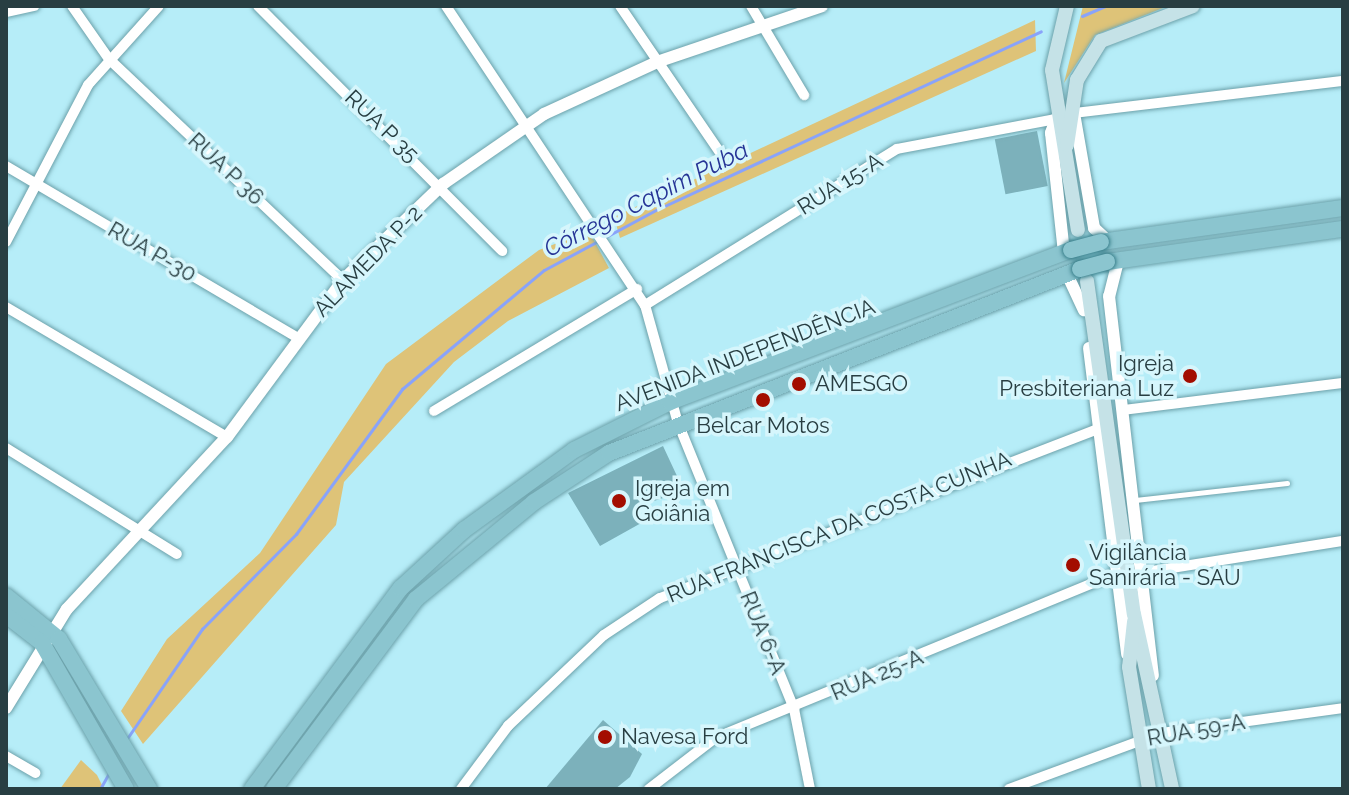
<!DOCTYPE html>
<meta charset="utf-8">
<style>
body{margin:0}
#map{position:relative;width:1349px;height:795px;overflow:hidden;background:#b6edf8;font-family:Raleway,sans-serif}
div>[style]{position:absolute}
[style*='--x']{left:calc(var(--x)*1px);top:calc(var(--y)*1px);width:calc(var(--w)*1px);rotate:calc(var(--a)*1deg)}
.green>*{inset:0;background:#dec378}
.stream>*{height:3px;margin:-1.5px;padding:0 1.5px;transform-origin:1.5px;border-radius:1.5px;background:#89a3fa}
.building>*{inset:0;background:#7cb1bb;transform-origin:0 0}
.roads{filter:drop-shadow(0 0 2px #6ca1aa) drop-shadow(0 0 2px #6ca1aa)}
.service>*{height:5px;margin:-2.5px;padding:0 2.5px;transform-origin:2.5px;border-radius:2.5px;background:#fff}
.minor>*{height:10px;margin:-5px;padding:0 5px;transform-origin:5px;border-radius:5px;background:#fff}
.tertiary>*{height:12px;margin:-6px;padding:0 6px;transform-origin:6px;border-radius:6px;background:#fff}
.secondary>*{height:14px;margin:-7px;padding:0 7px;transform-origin:7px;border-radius:7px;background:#c5e2e7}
.primary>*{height:16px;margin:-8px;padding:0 8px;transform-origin:8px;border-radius:8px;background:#8bc5cf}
.bridges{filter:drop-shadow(0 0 2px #367d89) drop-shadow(0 0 2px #367d89)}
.primary-bridge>*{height:16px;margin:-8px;padding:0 8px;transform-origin:8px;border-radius:8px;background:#8bc5cf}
.dots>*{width:22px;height:22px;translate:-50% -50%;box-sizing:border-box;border:4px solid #d6f6fc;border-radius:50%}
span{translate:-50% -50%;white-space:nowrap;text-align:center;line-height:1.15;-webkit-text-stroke:7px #d6f6fc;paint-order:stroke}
.street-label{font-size:22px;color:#283e42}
.poi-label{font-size:22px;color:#283e42}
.right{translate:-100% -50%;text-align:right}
.left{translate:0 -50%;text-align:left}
.water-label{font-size:24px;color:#263496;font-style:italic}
.frame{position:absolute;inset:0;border:8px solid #283e42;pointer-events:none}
</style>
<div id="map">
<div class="green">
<div style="clip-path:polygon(1083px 6px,1168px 6px,1095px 35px,1064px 83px)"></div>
<div style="clip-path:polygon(1035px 20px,1036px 51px,620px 238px,614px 217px)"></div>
<div style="clip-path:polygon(589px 231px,609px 268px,508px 321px,454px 362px,344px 482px,336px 525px,143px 744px,121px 711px,167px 639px,260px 553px,386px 364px,539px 250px)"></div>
<div style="clip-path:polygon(81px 760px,97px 775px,104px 789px,60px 789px)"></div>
</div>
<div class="stream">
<div style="--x:1082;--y:16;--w:25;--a:-23"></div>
<div style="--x:126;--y:740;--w:135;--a:-55.6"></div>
<div style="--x:202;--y:629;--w:134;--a:-45.3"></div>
<div style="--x:296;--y:534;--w:180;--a:-53.8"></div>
<div style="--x:402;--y:389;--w:185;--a:-40"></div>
<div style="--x:544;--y:270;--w:129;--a:-28.2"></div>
<div style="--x:658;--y:209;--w:422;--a:-24.9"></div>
<div style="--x:100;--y:789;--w:21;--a:-61"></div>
</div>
<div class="building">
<div style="left:1037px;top:131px;width:56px;height:43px;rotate:79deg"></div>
<div style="clip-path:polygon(663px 446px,684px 491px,636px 507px,643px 522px,600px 546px,568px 493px)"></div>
<div style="clip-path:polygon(603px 720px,642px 754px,630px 777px,615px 789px,545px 789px)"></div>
</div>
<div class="roads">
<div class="service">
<div style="--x:1135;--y:500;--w:153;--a:-6.4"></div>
</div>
<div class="minor">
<div style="--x:72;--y:6;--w:65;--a:55.1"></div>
<div style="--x:109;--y:59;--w:322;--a:43.4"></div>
<div style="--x:258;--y:6;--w:346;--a:45.1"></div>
<div style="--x:446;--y:6;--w:359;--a:56.4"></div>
<div style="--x:645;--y:305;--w:123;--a:74.4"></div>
<div style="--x:678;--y:423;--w:309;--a:67.9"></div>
<div style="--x:794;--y:709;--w:82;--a:78.7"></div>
<div style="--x:620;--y:6;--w:176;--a:55.7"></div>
<div style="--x:751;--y:6;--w:104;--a:59.2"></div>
<div style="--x:6;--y:12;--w:29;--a:-12"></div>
<div style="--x:1074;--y:113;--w:271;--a:-6.8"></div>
<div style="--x:6;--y:166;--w:339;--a:30.5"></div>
<div style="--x:6;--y:242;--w:177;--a:-62.4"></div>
<div style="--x:88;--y:85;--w:106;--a:-48.1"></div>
<div style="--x:645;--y:305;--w:296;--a:-31.8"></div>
<div style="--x:897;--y:149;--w:162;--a:-10.7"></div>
<div style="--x:6;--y:307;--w:256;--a:30.5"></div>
<div style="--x:1123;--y:410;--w:222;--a:-7"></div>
<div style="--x:434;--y:411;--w:237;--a:-31"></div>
<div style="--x:6;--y:448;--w:201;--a:31.8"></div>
<div style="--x:1140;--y:573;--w:206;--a:-9"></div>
<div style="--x:6;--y:756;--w:34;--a:30"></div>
<div style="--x:461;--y:789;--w:79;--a:-53.3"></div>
<div style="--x:508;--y:726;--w:132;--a:-43.5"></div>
<div style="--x:604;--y:635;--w:67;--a:-33.5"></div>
<div style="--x:660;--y:598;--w:472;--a:-21.1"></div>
<div style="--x:649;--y:789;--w:83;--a:-37.7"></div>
<div style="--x:715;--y:738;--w:431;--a:-22.3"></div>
<div style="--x:1009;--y:789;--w:162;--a:-20.2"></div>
<div style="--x:1161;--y:733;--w:184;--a:-7.8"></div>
</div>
<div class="tertiary">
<div style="--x:1074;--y:113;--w:117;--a:80.1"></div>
<div style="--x:1094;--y:228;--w:19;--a:43"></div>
<div style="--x:1056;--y:119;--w:15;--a:110"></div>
<div style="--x:1051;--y:133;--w:120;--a:83.8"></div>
<div style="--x:1118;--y:261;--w:36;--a:104"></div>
<div style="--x:1109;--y:296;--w:382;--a:83.4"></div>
<div style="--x:1067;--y:274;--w:40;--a:65"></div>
<div style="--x:1089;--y:348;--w:309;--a:82.9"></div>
<div style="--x:6;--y:708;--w:116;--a:-58.4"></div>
<div style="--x:67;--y:609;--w:235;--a:-47.1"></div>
<div style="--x:227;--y:437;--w:195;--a:-53.5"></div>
<div style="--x:343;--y:280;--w:139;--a:-43.8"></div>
<div style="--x:443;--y:184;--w:123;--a:-34.7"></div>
<div style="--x:544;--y:114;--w:124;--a:-24.7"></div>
<div style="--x:657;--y:62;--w:174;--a:-18.7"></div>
</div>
<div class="secondary">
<div style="--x:1067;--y:6;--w:66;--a:103.2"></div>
<div style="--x:1052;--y:70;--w:162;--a:80.8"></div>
<div style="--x:1067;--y:145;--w:66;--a:-81.3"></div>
<div style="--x:1077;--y:80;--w:46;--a:-58.4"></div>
<div style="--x:1101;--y:41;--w:98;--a:-20.8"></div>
<div style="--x:1087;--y:281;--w:336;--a:82"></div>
<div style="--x:1134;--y:614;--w:179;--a:77.7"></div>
<div style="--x:1134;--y:622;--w:45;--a:96.3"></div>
<div style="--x:1129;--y:667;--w:124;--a:80.7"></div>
</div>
<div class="primary">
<div style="--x:1101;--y:242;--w:244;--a:-8"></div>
<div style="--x:1107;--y:262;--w:238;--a:-8"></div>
<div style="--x:6;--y:596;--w:68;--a:39.1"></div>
<div style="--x:59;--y:639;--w:175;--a:59"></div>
<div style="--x:6;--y:615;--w:46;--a:37.9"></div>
<div style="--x:42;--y:643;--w:168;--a:60.1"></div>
<div style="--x:252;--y:789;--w:250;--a:-53.5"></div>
<div style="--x:401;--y:588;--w:86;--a:-42.6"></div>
<div style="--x:464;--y:530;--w:136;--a:-36"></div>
<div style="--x:574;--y:450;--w:107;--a:-26.6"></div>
<div style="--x:670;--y:402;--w:429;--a:-20.8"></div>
<div style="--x:274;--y:789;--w:237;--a:-53.2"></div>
<div style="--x:416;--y:599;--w:153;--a:-39.4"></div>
<div style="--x:534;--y:502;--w:90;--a:-33.2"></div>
<div style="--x:609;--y:453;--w:506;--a:-21.34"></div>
</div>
</div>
<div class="bridges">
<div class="primary-bridge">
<div style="--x:1071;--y:250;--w:31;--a:-15"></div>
<div style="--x:1080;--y:269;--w:28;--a:-15"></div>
</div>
</div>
<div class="dots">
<div style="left:1190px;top:376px;background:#a30d00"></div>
<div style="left:799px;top:384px;background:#a30d00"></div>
<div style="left:763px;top:400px;background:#a30d00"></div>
<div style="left:619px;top:501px;background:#a30d00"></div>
<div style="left:1073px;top:565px;background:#a30d00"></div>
<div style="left:605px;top:737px;background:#a30d00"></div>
</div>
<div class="street-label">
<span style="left:382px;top:126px;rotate:44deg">RUA P 35</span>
<span style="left:226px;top:169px;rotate:43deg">RUA P 36</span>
<span style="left:840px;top:184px;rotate:-32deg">RUA 15-A</span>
<span style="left:152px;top:252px;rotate:30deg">RUA P-30</span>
<span style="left:368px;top:261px;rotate:-46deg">ALAMEDA P-2</span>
<span style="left:745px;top:355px;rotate:-21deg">AVENIDA INDEPENDÊNCIA</span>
<span style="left:839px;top:527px;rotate:-22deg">RUA FRANCISCA DA COSTA CUNHA</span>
<span style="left:763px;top:633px;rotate:68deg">RUA 6-A</span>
<span style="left:877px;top:675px;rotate:-23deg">RUA 25-A</span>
<span style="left:1196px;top:730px;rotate:-10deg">RUA 59-A</span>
</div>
<div class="poi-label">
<span class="right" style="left:1174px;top:376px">Igreja<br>Presbiteriana Luz</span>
<span class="left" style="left:815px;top:384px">AMESGO</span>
<span style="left:763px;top:426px">Belcar Motos</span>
<span class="left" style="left:635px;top:501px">Igreja em<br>Goiânia</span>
<span class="left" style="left:1089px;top:565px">Vigilância<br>Sanirária - SAU</span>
<span class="left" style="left:621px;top:737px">Navesa Ford</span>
</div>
<div class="water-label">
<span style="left:646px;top:199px;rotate:-27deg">Córrego Capim Puba</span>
</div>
<div class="frame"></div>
</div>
